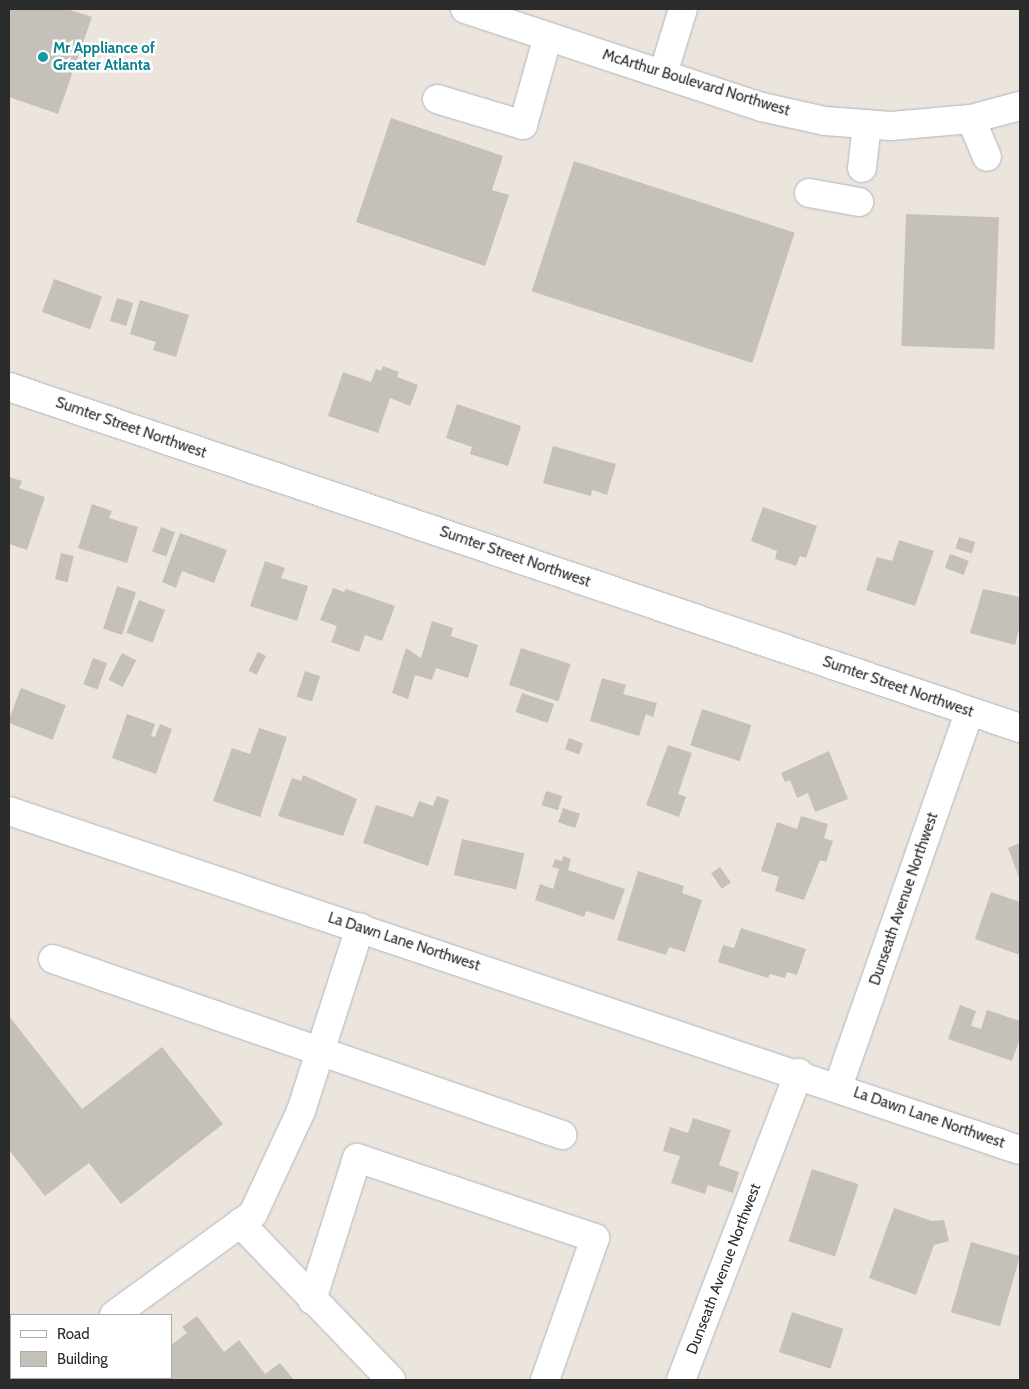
<!DOCTYPE html>
<style>
body{margin:0}
#map{position:relative;width:1029px;height:1389px;overflow:hidden;background:#ece5de;font-family:Cabin,sans-serif}
div>[style]{position:absolute}
[style*='--x']{left:calc(var(--x)*1px);top:calc(var(--y)*1px);width:calc(var(--w)*1px);rotate:calc(var(--a)*1deg)}
.building>*{inset:0;background:#c5c0b9;transform-origin:0 0}
.roads{filter:drop-shadow(0 0 1px #b1b5be) drop-shadow(0 0 1px #b1b5be)}
.minor>*{height:28px;margin:-14px;padding:0 14px;transform-origin:14px;border-radius:14px;background:#fff}
.dots>*{width:14px;height:14px;translate:-50% -50%;box-sizing:border-box;border:2px solid #fff;border-radius:50%}
span{translate:-50% -50%;white-space:nowrap;text-align:center;line-height:1.15;-webkit-text-stroke:5px #fff;paint-order:stroke}
.culture-label{font-size:15px;color:#0d838f;font-weight:700}
.left{translate:0 -50%;text-align:left}
.street-label{font-size:15px;color:#2b2b2b}
.frame{position:absolute;inset:0;border:10px solid #2b2b2b;pointer-events:none}
.legend{position:absolute;left:10px;top:1314px;width:162px;height:65px;box-sizing:border-box;background:#fff;border:1px solid #aaa;margin:0;padding:6px 9px;list-style:none;font-size:15px;color:#2b2b2b}
.legend li{display:flex;align-items:center;gap:10px;height:25px}
.legend b{width:25px;border:1px solid #aaa}
</style>
<div id="map">
<div class="building">
<div style="clip-path:polygon(9px 9px,67px 9px,92px 17px,58px 114px,9px 97px)"></div>
<div style="clip-path:polygon(391px 118px,503px 156px,492px 190px,509px 195px,485px 266px,356px 222px)"></div>
<div style="left:574px;top:161px;width:232px;height:137px;rotate:18deg"></div>
<div style="left:906px;top:214px;width:93px;height:132px;rotate:2deg"></div>
<div style="left:54px;top:279px;width:51px;height:35px;rotate:20deg"></div>
<div style="left:117px;top:298px;width:17px;height:24px;rotate:17deg"></div>
<div style="clip-path:polygon(140px 300px,189px 315px,176px 357px,153px 350px,156px 342px,130px 334px)"></div>
<div style="clip-path:polygon(383px 366px,399px 372px,397px 377px,418px 385px,410px 406px,390px 398px,378px 433px,328px 416px,343px 372px,371px 382px,376px 369px,381px 371px)"></div>
<div style="clip-path:polygon(457px 404px,521px 426px,508px 466px,470px 454px,472px 447px,446px 438px)"></div>
<div style="clip-path:polygon(553px 446px,616px 464px,607px 495px,592px 490px,591px 496px,543px 483px)"></div>
<div style="clip-path:polygon(9px 477px,22px 481px,19px 488px,45px 497px,27px 550px,9px 544px)"></div>
<div style="clip-path:polygon(92px 504px,112px 511px,109px 518px,138px 527px,127px 563px,78px 548px)"></div>
<div style="clip-path:polygon(763px 507px,817px 526px,806px 558px,800px 556px,796px 566px,775px 559px,777px 551px,751px 541px)"></div>
<div style="left:161px;top:527px;width:15px;height:26px;rotate:20deg"></div>
<div style="clip-path:polygon(180px 533px,227px 550px,214px 583px,182px 571px,176px 588px,162px 582px)"></div>
<div style="left:959px;top:537px;width:17px;height:12px;rotate:17deg"></div>
<div style="clip-path:polygon(899px 540px,934px 551px,915px 606px,866px 590px,877px 557px,892px 561px)"></div>
<div style="left:61px;top:553px;width:13px;height:27px;rotate:13deg"></div>
<div style="left:950px;top:554px;width:20px;height:15px;rotate:20deg"></div>
<div style="clip-path:polygon(265px 561px,285px 568px,281px 578px,308px 586px,297px 621px,250px 606px)"></div>
<div style="left:117px;top:586px;width:20px;height:45px;rotate:18deg"></div>
<div style="clip-path:polygon(333px 588px,344px 592px,346px 589px,395px 606px,382px 641px,365px 635px,359px 652px,331px 642px,337px 626px,320px 620px)"></div>
<div style="clip-path:polygon(983px 589px,1020px 597px,1020px 625px,1015px 645px,970px 633px)"></div>
<div style="left:139px;top:600px;width:28px;height:35px;rotate:21deg"></div>
<div style="clip-path:polygon(432px 621px,453px 628px,451px 636px,478px 645px,468px 678px,436px 668px,432px 680px,415px 675px,408px 699px,392px 693px,406px 648px,421px 658px)"></div>
<div style="left:521px;top:648px;width:52px;height:39px;rotate:18deg"></div>
<div style="left:258px;top:652px;width:9px;height:21px;rotate:27deg"></div>
<div style="left:122px;top:653px;width:16px;height:30px;rotate:27deg"></div>
<div style="left:93px;top:658px;width:15px;height:28px;rotate:20deg"></div>
<div style="left:305px;top:671px;width:16px;height:27px;rotate:18deg"></div>
<div style="clip-path:polygon(602px 678px,626px 685px,623px 694px,657px 703px,653px 717px,646px 714px,639px 736px,590px 721px)"></div>
<div style="left:21px;top:688px;width:48px;height:37px;rotate:21deg"></div>
<div style="left:522px;top:693px;width:34px;height:20px;rotate:19deg"></div>
<div style="left:702px;top:709px;width:52px;height:38px;rotate:18deg"></div>
<div style="clip-path:polygon(127px 714px,155px 724px,151px 736px,155px 737px,160px 724px,172px 729px,156px 774px,112px 758px)"></div>
<div style="clip-path:polygon(259px 728px,287px 737px,260px 817px,213px 801px,232px 748px,250px 754px)"></div>
<div style="left:569px;top:738px;width:15px;height:12px;rotate:20deg"></div>
<div style="clip-path:polygon(668px 745px,692px 753px,678px 794px,686px 797px,679px 817px,646px 805px)"></div>
<div style="clip-path:polygon(829px 751px,848px 799px,815px 812px,808px 793px,797px 798px,790px 780px,785px 782px,781px 773px)"></div>
<div style="clip-path:polygon(303px 775px,357px 799px,343px 836px,278px 816px,292px 778px,301px 781px)"></div>
<div style="left:546px;top:791px;width:17px;height:15px;rotate:17deg"></div>
<div style="clip-path:polygon(437px 796px,449px 800px,428px 866px,363px 843px,376px 805px,413px 817px,419px 801px,433px 806px)"></div>
<div style="left:563px;top:808px;width:18px;height:15px;rotate:19deg"></div>
<div style="clip-path:polygon(801px 816px,828px 824px,824px 838px,833px 841px,826px 862px,820px 860px,804px 900px,775px 891px,779px 877px,761px 871px,777px 822px,797px 829px)"></div>
<div style="left:462px;top:839px;width:64px;height:37px;rotate:13deg"></div>
<div style="clip-path:polygon(1020px 843px,1020px 880px,1008px 848px)"></div>
<div style="clip-path:polygon(563px 856px,571px 859px,568px 870px,625px 889px,614px 920px,586px 911px,584px 917px,535px 900px,540px 884px,553px 889px,559px 869px,552px 867px,555px 859px,562px 861px)"></div>
<div style="left:720px;top:867px;width:19px;height:11px;rotate:55deg"></div>
<div style="clip-path:polygon(638px 871px,684px 886px,682px 893px,702px 900px,685px 952px,669px 947px,666px 955px,617px 940px)"></div>
<div style="clip-path:polygon(991px 892px,1020px 902px,1020px 955px,975px 939px)"></div>
<div style="clip-path:polygon(741px 928px,806px 949px,797px 975px,787px 972px,785px 978px,770px 974px,768px 978px,718px 962px,723px 945px,734px 948px)"></div>
<div style="clip-path:polygon(960px 1005px,976px 1011px,971px 1026px,981px 1029px,987px 1010px,1020px 1021px,1020px 1038px,1012px 1061px,948px 1039px)"></div>
<div style="clip-path:polygon(9px 1016px,82px 1109px,162px 1047px,223px 1124px,121px 1204px,89px 1163px,45px 1196px,9px 1150px)"></div>
<div style="clip-path:polygon(693px 1118px,731px 1130px,719px 1165px,739px 1172px,733px 1193px,708px 1185px,705px 1194px,671px 1183px,680px 1156px,663px 1151px,670px 1127px,688px 1133px)"></div>
<div style="left:812px;top:1169px;width:49px;height:76px;rotate:18deg"></div>
<div style="clip-path:polygon(894px 1208px,932px 1221px,944px 1220px,949px 1241px,934px 1245px,916px 1295px,869px 1278px)"></div>
<div style="left:971px;top:1242px;width:51px;height:73px;rotate:16deg"></div>
<div style="left:792px;top:1312px;width:54px;height:42px;rotate:18deg"></div>
<div style="clip-path:polygon(197px 1316px,224px 1352px,239px 1340px,265px 1374px,280px 1363px,294px 1380px,126px 1380px,171px 1378px,171px 1345px,187px 1333px,182px 1327px)"></div>
</div>
<div class="roads">
<div class="minor">
<div style="--x:465;--y:9;--w:313;--a:18.3"></div>
<div style="--x:762;--y:107;--w:65;--a:12.5"></div>
<div style="--x:825;--y:121;--w:66;--a:4.3"></div>
<div style="--x:891;--y:126;--w:80;--a:-5"></div>
<div style="--x:971;--y:119;--w:51;--a:-14.9"></div>
<div style="--x:663;--y:74;--w:68;--a:-72.9"></div>
<div style="--x:437;--y:99;--w:90;--a:16.8"></div>
<div style="--x:523;--y:125;--w:92;--a:-74.3"></div>
<div style="--x:971;--y:119;--w:41;--a:67.2"></div>
<div style="--x:862;--y:168;--w:44;--a:-83.5"></div>
<div style="--x:809;--y:193;--w:51;--a:10.2"></div>
<div style="--x:9;--y:387;--w:1067;--a:18.64"></div>
<div style="--x:9;--y:811;--w:1066;--a:18.54"></div>
<div style="--x:53;--y:959;--w:539;--a:19.07"></div>
<div style="--x:838;--y:1087;--w:398;--a:-70.7"></div>
<div style="--x:240;--y:1223;--w:218;--a:46.1"></div>
<div style="--x:312;--y:1300;--w:149;--a:-72.4"></div>
<div style="--x:357;--y:1158;--w:251;--a:18.6"></div>
<div style="--x:595;--y:1238;--w:151;--a:109.4"></div>
<div style="--x:114;--y:1315;--w:172;--a:-36"></div>
<div style="--x:253;--y:1214;--w:114;--a:-65"></div>
<div style="--x:301;--y:1111;--w:193;--a:-72.2"></div>
<div style="--x:25;--y:1380;--w:4;--a:-34"></div>
<div style="--x:681;--y:1380;--w:329;--a:-69"></div>
</div>
</div>
<div class="dots">
<div style="left:43px;top:57px;background:#0f9aa8"></div>
</div>
<div class="culture-label">
<span class="left" style="left:53px;top:57px">Mr Appliance of<br>Greater Atlanta</span>
</div>
<div class="street-label">
<span style="left:696px;top:83px;rotate:17deg">McArthur Boulevard Northwest</span>
<span style="left:131px;top:428px;rotate:19deg">Sumter Street Northwest</span>
<span style="left:515px;top:557px;rotate:19deg">Sumter Street Northwest</span>
<span style="left:898px;top:687px;rotate:19deg">Sumter Street Northwest</span>
<span style="left:904px;top:899px;rotate:-71deg">Dunseath Avenue Northwest</span>
<span style="left:404px;top:942px;rotate:18deg">La Dawn Lane Northwest</span>
<span style="left:929px;top:1118px;rotate:19deg">La Dawn Lane Northwest</span>
<span style="left:724px;top:1269px;rotate:-69deg">Dunseath Avenue Northwest</span>
</div>
<div class="frame"></div>
<ul class="legend">
<li><b style="height:6px;background:#fff"></b>Road</li>
<li><b style="height:14px;background:#c5c0b9"></b>Building</li>
</ul>
</div>
